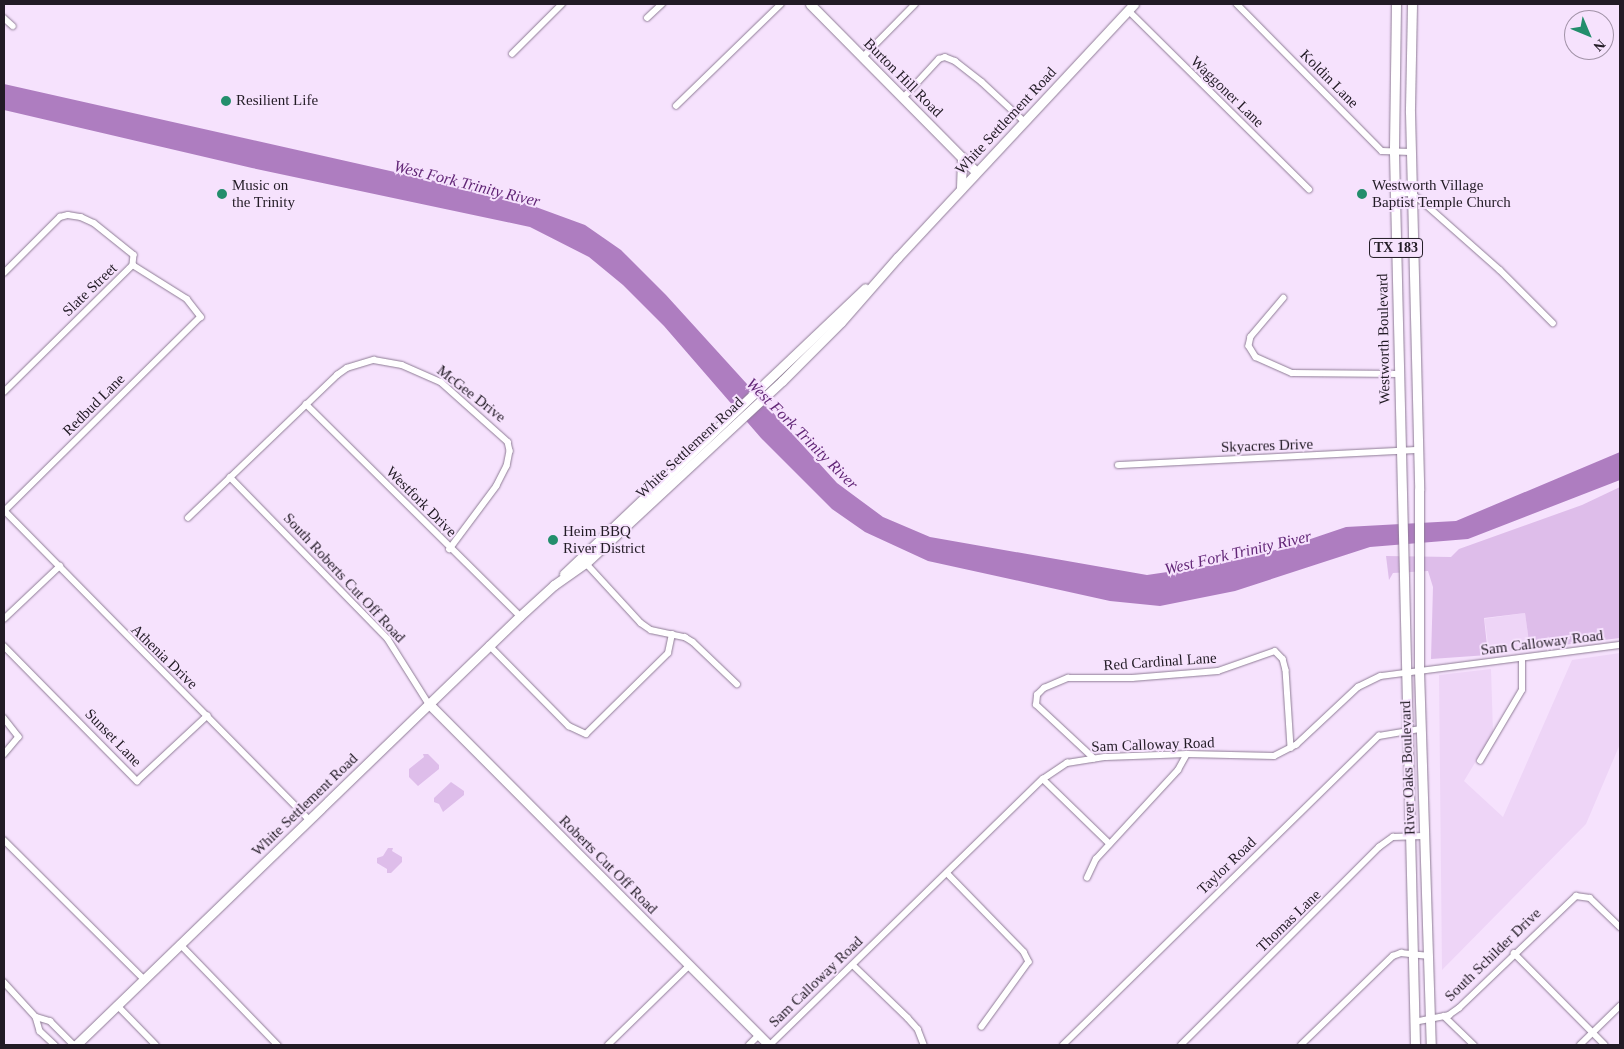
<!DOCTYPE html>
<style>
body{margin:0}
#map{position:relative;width:1624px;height:1049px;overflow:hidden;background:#f6e2fd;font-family:"Times New Roman",serif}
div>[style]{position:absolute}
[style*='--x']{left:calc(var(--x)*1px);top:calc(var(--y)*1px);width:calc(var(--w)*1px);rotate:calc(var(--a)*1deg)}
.built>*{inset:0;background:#eed5f7;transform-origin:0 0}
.green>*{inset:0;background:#debdea}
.water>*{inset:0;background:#ae7dc0}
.roads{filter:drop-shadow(0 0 1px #8e7c95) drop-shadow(0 0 1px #8e7c95)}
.street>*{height:5.5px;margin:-2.75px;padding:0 2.75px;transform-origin:2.75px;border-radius:2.75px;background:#fff}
.secondary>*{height:9px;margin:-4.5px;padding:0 4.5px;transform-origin:4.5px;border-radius:4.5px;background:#fff}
.primary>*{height:9px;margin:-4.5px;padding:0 4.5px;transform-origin:4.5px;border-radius:4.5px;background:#fff}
.dots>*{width:14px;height:14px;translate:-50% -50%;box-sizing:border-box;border:2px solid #f6e2fd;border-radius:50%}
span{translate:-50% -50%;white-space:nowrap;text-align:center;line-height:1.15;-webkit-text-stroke:4px #f6e2fd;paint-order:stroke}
.shield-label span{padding:1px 4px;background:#f6e2fd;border:1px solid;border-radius:4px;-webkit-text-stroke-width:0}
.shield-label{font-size:14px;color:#221b25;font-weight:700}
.street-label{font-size:15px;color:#221b25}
.poi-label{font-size:15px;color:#221b25}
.left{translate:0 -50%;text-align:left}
.water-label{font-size:16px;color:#622677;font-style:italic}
.frame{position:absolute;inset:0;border:5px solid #221b25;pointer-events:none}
.north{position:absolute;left:1564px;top:10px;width:50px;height:50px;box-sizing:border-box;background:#f6e2fd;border:1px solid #a192a7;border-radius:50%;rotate:135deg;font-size:14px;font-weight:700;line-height:20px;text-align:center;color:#221b25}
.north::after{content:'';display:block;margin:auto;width:18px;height:22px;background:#238e6c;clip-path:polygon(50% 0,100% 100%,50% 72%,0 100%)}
</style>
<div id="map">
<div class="built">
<div style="left:1525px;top:613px;width:36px;height:41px;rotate:82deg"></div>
<div style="clip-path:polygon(1620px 653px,1620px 744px,1586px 824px,1442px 970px,1439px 675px,1491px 669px,1493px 733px,1464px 781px,1503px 817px,1572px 660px)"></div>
</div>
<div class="green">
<div style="clip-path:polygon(1620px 487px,1620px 638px,1530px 649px,1525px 613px,1484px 618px,1488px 655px,1431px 659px,1433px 587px,1428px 571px,1393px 573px,1389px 580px,1386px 556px,1451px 557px,1459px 549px,1582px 505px)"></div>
<div style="clip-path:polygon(423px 754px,428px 754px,439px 765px,439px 769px,418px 786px,409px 777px,409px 769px,424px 757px)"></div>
<div style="clip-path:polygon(451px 782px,464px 791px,464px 795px,443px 812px,439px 804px,434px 802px,434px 798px)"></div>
<div style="clip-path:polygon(388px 848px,393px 848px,392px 851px,402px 857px,402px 862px,391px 873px,387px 873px,387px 869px,377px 863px,377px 858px,383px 856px)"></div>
</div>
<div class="water">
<div style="clip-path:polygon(4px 84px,514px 199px,585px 225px,621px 250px,666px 295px,837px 483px,883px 517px,930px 537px,1147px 575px,1208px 566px,1284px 548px,1346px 527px,1456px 521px,1620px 452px,1620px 480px,1468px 539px,1370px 547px,1235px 591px,1160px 606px,1110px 601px,928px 561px,865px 532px,832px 509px,761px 438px,664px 326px,623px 285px,589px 257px,530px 227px,252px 168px,4px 110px)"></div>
</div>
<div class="roads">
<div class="street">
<div style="--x:1237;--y:4;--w:206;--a:45.4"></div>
<div style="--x:1382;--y:151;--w:28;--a:2"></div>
<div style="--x:1128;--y:10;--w:255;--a:44.7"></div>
<div style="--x:4;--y:18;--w:12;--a:42"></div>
<div style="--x:647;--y:18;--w:21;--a:-43"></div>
<div style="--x:512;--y:54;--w:71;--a:-45"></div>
<div style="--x:863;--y:57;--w:74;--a:-45.5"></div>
<div style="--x:903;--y:98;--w:53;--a:-47.3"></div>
<div style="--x:939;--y:59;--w:6;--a:-18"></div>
<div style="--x:945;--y:57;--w:11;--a:22"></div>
<div style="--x:955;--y:61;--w:34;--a:38"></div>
<div style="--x:982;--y:82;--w:57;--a:42.9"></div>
<div style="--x:676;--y:106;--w:146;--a:-44.2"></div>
<div style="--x:1395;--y:194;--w:16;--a:-4"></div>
<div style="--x:1411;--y:193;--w:14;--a:36"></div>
<div style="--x:1422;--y:201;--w:104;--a:41.5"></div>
<div style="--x:1500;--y:270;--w:75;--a:45"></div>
<div style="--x:4;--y:273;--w:79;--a:-45"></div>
<div style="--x:60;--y:217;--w:8;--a:-14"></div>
<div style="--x:68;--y:215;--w:13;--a:9"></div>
<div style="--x:81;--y:217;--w:14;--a:25"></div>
<div style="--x:94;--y:223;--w:51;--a:38.7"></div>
<div style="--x:134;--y:255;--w:10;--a:96"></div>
<div style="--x:1284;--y:298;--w:51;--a:130.2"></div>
<div style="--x:1251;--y:337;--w:9;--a:103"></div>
<div style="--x:1249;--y:346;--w:13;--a:58"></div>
<div style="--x:1256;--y:357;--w:39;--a:24"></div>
<div style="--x:1292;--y:373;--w:107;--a:0.5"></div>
<div style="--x:4;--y:392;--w:181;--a:-44.6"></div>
<div style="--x:133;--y:265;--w:64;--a:32.2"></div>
<div style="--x:187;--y:299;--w:23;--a:52"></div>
<div style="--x:201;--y:317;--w:276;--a:135.3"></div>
<div style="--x:306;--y:404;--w:301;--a:44.7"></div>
<div style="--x:1118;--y:465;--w:300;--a:-2.9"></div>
<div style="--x:230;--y:477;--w:226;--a:45.7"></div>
<div style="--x:388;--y:639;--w:77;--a:57.8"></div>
<div style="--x:4;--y:510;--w:434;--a:45.4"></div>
<div style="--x:188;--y:518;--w:207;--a:-43.8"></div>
<div style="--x:337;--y:375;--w:12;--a:-35"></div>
<div style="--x:347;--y:368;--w:28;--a:-17"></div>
<div style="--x:374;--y:360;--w:28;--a:10"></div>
<div style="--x:402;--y:365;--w:43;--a:23.6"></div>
<div style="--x:441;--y:382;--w:90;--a:41.8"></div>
<div style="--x:508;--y:442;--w:9;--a:77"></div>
<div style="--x:510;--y:451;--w:15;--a:101"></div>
<div style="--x:507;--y:466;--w:22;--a:117"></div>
<div style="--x:497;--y:486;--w:79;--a:126.7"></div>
<div style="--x:586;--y:563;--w:81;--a:47.5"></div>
<div style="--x:641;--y:623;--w:12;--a:35"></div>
<div style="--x:651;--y:630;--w:35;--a:12"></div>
<div style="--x:685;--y:637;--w:9;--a:32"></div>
<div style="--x:693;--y:642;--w:61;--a:43.7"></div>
<div style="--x:4;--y:619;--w:77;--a:-43.4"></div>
<div style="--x:489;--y:645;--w:114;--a:45.4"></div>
<div style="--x:569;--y:726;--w:19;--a:25"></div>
<div style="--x:586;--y:734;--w:115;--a:-44.6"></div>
<div style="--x:668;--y:653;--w:19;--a:-78"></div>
<div style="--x:4;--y:646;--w:190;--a:45.4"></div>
<div style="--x:137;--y:781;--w:96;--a:-42.9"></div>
<div style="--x:4;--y:718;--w:24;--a:52"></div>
<div style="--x:19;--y:737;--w:23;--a:130"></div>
<div style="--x:1094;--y:759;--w:79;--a:-137"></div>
<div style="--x:1036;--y:705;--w:10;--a:-84"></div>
<div style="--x:1037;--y:695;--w:10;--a:-45"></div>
<div style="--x:1044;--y:688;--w:26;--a:-23"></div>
<div style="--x:1068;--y:678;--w:64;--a:0"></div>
<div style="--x:1132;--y:678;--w:86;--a:-4.7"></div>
<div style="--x:1218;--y:671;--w:60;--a:-19.3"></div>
<div style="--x:1275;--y:651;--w:11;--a:45"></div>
<div style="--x:1283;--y:659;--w:11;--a:75"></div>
<div style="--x:1286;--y:670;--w:78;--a:86.3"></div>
<div style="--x:1480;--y:761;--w:82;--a:-59.4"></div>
<div style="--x:1522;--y:690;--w:30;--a:-90"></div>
<div style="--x:1043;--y:779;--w:93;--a:44.1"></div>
<div style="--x:4;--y:840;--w:197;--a:44.8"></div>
<div style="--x:947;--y:873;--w:110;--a:45.7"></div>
<div style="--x:1024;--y:952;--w:11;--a:63"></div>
<div style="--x:1029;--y:962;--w:80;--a:125.9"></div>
<div style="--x:1087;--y:878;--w:21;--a:-65"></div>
<div style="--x:1096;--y:859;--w:121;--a:-47.3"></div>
<div style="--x:1178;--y:770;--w:18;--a:-61"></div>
<div style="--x:180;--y:944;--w:141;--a:45.9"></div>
<div style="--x:1514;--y:953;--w:129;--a:45.3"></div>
<div style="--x:853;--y:965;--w:76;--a:43.9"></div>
<div style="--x:908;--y:1018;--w:15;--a:48"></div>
<div style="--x:918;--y:1029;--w:17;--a:69"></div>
<div style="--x:4;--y:982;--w:47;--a:47.6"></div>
<div style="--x:36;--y:1017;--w:15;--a:74"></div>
<div style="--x:40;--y:1031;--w:21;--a:43"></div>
<div style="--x:117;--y:1005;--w:56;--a:45.7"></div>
<div style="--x:1444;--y:1016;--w:42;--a:44"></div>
<div style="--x:36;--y:1017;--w:15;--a:16"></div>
<div style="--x:50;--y:1021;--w:34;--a:45"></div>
<div style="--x:1414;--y:1022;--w:36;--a:-11"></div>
<div style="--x:1449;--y:1015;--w:12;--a:-35"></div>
<div style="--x:1459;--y:1008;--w:162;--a:-43.7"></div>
<div style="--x:1576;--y:896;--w:14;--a:8"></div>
<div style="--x:1590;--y:898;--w:42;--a:44"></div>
<div style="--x:608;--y:1045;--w:113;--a:-44.3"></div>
<div style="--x:749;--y:1045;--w:14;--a:-45"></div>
<div style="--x:770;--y:1045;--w:381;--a:-44.3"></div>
<div style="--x:1043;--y:779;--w:29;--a:-34"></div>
<div style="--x:1067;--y:763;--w:39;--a:-9"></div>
<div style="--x:1106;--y:757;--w:81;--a:-2.1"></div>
<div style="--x:1187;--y:754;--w:87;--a:1.3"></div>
<div style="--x:1274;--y:756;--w:25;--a:-27"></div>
<div style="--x:1296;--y:745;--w:85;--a:-43.1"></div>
<div style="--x:1358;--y:687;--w:25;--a:-26"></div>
<div style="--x:1381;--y:676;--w:241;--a:-7.4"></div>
<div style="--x:1063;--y:1045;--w:442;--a:-44.4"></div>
<div style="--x:1379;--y:736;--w:42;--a:-9.7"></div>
<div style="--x:1181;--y:1045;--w:280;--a:-45"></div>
<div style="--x:1379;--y:847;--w:17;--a:-36"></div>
<div style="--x:1393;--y:837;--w:30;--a:-2"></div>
<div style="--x:1301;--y:1045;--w:128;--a:-44.1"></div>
<div style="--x:1393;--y:956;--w:9;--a:-21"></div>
<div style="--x:1401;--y:953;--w:28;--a:6"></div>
<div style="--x:1580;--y:1045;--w:56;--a:-44.3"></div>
</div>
<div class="secondary">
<div style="--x:810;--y:4;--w:236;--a:45.3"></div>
<div style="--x:961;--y:188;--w:31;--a:-88"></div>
<div style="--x:564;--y:574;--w:415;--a:-43.5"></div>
<div style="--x:429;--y:704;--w:482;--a:45.1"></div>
<div style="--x:76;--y:1045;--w:617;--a:-44.02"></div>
<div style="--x:520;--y:616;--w:46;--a:-42.4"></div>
<div style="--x:554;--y:585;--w:39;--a:-35"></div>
<div style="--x:586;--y:563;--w:267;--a:-42.9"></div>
<div style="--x:782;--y:381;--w:83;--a:-45"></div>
<div style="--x:841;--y:322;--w:86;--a:-48.8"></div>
<div style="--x:898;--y:257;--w:346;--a:-47"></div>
</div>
<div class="primary">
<div style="--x:1396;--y:4;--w:149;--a:90.8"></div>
<div style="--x:1394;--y:153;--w:892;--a:88.65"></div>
<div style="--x:1412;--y:4;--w:108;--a:91.1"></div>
<div style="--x:1410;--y:112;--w:378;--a:88.6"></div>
<div style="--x:1419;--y:490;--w:180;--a:90"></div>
<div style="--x:1419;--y:670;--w:375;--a:88.2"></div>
</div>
</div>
<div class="dots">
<div style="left:226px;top:101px;background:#238e6c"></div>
<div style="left:222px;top:194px;background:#238e6c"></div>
<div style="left:1362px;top:194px;background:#238e6c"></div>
<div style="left:553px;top:540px;background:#238e6c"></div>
</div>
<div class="shield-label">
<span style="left:1396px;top:248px">TX 183</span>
</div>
<div class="street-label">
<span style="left:903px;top:78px;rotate:45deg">Burton Hill Road</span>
<span style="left:1329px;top:79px;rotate:45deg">Koldin Lane</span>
<span style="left:1227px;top:92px;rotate:44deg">Waggoner Lane</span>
<span style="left:1006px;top:121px;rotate:-47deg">White Settlement Road</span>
<span style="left:90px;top:290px;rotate:-44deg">Slate Street</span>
<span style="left:1384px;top:339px;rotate:-91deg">Westworth Boulevard</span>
<span style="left:471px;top:394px;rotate:38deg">McGee Drive</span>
<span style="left:94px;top:405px;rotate:-45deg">Redbud Lane</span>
<span style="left:1267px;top:446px;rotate:-2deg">Skyacres Drive</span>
<span style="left:690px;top:448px;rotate:-43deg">White Settlement Road</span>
<span style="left:421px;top:502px;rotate:45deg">Westfork Drive</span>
<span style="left:344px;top:578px;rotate:47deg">South Roberts Cut Off Road</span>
<span style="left:1542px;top:643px;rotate:-7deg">Sam Calloway Road</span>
<span style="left:164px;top:657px;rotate:44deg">Athenia Drive</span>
<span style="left:1160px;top:662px;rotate:-4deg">Red Cardinal Lane</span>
<span style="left:113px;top:738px;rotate:46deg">Sunset Lane</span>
<span style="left:1153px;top:745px;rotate:-2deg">Sam Calloway Road</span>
<span style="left:1408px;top:768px;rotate:-92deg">River Oaks Boulevard</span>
<span style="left:305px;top:805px;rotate:-44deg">White Settlement Road</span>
<span style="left:608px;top:865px;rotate:45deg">Roberts Cut Off Road</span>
<span style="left:1227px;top:866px;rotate:-44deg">Taylor Road</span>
<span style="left:1289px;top:921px;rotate:-44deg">Thomas Lane</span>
<span style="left:1493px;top:955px;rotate:-44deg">South Schilder Drive</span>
<span style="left:816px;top:982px;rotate:-44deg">Sam Calloway Road</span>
</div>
<div class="poi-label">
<span class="left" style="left:236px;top:101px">Resilient Life</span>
<span class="left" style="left:232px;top:194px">Music on<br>the Trinity</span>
<span class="left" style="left:1372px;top:194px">Westworth Village<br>Baptist Temple Church</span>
<span class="left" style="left:563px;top:540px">Heim BBQ<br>River District</span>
</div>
<div class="water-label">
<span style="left:467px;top:184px;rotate:14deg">West Fork Trinity River</span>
<span style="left:802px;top:434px;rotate:45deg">West Fork Trinity River</span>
<span style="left:1238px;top:553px;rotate:-13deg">West Fork Trinity River</span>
</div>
<div class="frame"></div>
<div class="north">N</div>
</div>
